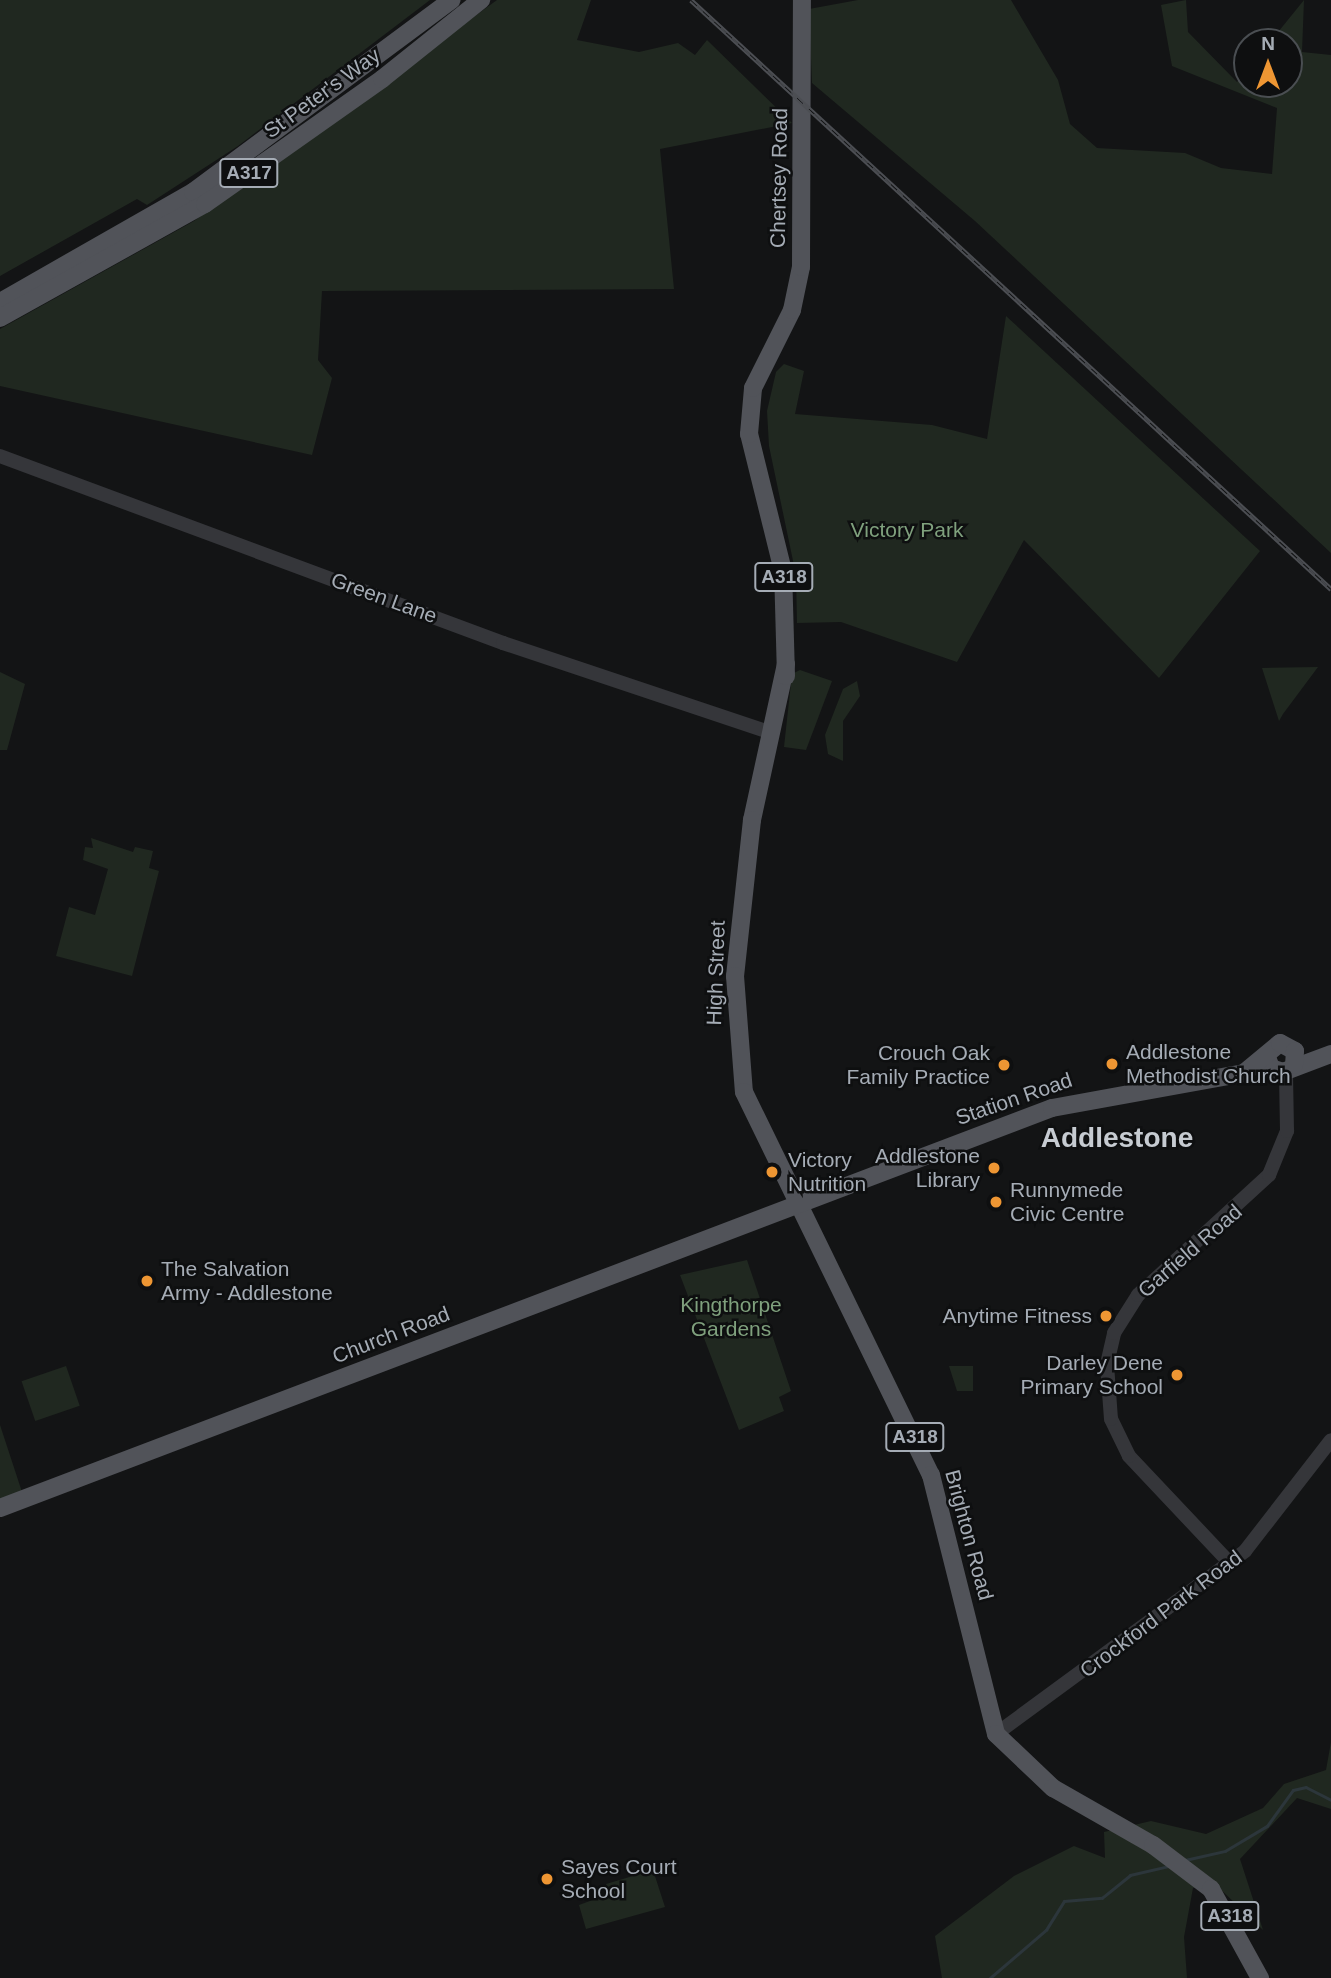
<!DOCTYPE html>
<style>
body{margin:0}
#map{position:relative;width:1331px;height:1978px;overflow:hidden;background:#131415;font-family:Helvetica,sans-serif}
div>[style]{position:absolute}
[style*='--x']{left:calc(var(--x)*1px);top:calc(var(--y)*1px);width:calc(var(--w)*1px);rotate:calc(var(--a)*1deg)}
.green>*{inset:0;background:#202820;transform-origin:0 0}
.stream>*{height:2.5px;margin:-1.25px;padding:0 1.25px;transform-origin:1.25px;border-radius:1.25px;background:#2c363b}
.minor>*{height:14px;margin:-7px;padding:0 7px;transform-origin:7px;border-radius:7px;background:#35363a}
.major>*{height:18px;margin:-9px;padding:0 9px;transform-origin:9px;border-radius:9px;background:#515359}
.rail>*{height:5px;margin-top:-2.5px;transform-origin:0;background:repeating-linear-gradient(90deg,#0e0f10 0 8px,#4c4e53 0 16px);box-sizing:border-box;border-block:2px solid #4c4e53}
.dots>*{width:19px;height:19px;translate:-50% -50%;box-sizing:border-box;border:4px solid #0e0f10;border-radius:50%}
span{translate:-50% -50%;white-space:nowrap;text-align:center;line-height:1.15;-webkit-text-stroke:5px #0e0f10;paint-order:stroke}
.shield-label span{padding:2px 5px;background:#0e0f10;border:2px solid;border-radius:5px;-webkit-text-stroke-width:0}
.shield-label{font-size:19px;color:#a5acb5;font-weight:700}
.street-label{font-size:21px;color:#a5acb5}
.park-label{font-size:21px;color:#7fa07d}
.poi-label{font-size:21px;color:#a5acb5}
.left{translate:0 -50%;text-align:left}
.right{translate:-100% -50%;text-align:right}
.district-label{font-size:28px;color:#c6cbd1;font-weight:700}
.north{position:absolute;left:1233px;top:28px;width:70px;height:70px;box-sizing:border-box;background:#0e0f10;border:2px solid #4a4e52;border-radius:50%;rotate:0deg;font-size:19px;font-weight:700;line-height:28px;text-align:center;color:#a5acb5}
.north::after{content:'';display:block;margin:auto;width:24px;height:32px;background:#ee9633;clip-path:polygon(50% 0,100% 100%,50% 72%,0 100%)}
</style>
<div id="map">
<div class="green">
<div style="clip-path:polygon(0 0,430px 0,238px 146px,147px 205px,137px 199px,0 276px)"></div>
<div style="clip-path:polygon(497px 0,591px 0,577px 40px,639px 52px,678px 43px,695px 55px,707px 40px,792px 123px,660px 149px,674px 289px,322px 291px,318px 360px,332px 378px,312px 455px,0 386px,0 329px,194px 221px)"></div>
<div style="clip-path:polygon(858px 0,1011px 0,1058px 80px,1070px 124px,1097px 148px,1185px 153px,1221px 168px,1272px 174px,1277px 108px,1172px 66px,1161px 5px,1186px 0,1188px 32px,1237px 82px,1247px 70px,1247px 84px,1289px 84px,1289px 42px,1270px 42px,1304px 0,1302px 52px,1331px 55px,1331px 553px,975px 221px,812px 83px,809px 9px)"></div>
<div style="clip-path:polygon(1006px 316px,1260px 551px,1159px 678px,1024px 540px,957px 662px,841px 622px,797px 623px,796px 575px,769px 446px,767px 411px,776px 372px,784px 364px,804px 371px,795px 414px,932px 425px,987px 439px)"></div>
<div style="clip-path:polygon(1318px 667px,1283px 714px,1279px 721px,1262px 668px)"></div>
<div style="clip-path:polygon(800px 670px,832px 681px,806px 750px,784px 747px,792px 674px)"></div>
<div style="clip-path:polygon(0 672px,25px 684px,7px 750px,0 750px)"></div>
<div style="clip-path:polygon(857px 681px,860px 696px,843px 721px,843px 761px,828px 754px,825px 735px,843px 689px)"></div>
<div style="clip-path:polygon(91px 838px,133px 852px,135px 847px,153px 851px,149px 868px,159px 871px,132px 976px,56px 956px,69px 907px,95px 915px,108px 869px,83px 860px,85px 847px,93px 848px)"></div>
<div style="clip-path:polygon(747px 1260px,791px 1391px,779px 1397px,784px 1411px,739px 1430px,680px 1275px)"></div>
<div style="left:66px;top:1366px;width:42px;height:47px;rotate:71deg"></div>
<div style="clip-path:polygon(949px 1366px,973px 1366px,973px 1391px,957px 1391px)"></div>
<div style="clip-path:polygon(0 1425px,22px 1492px,0 1499px)"></div>
<div style="clip-path:polygon(1331px 1742px,1331px 1809px,1297px 1798px,1240px 1859px,1263px 1930px,1214px 1883px,1193px 1888px,1184px 1937px,1187px 1978px,942px 1978px,935px 1936px,1014px 1876px,1074px 1846px,1105px 1858px,1104px 1832px,1151px 1821px,1206px 1834px,1263px 1808px,1284px 1784px,1326px 1770px)"></div>
<div style="clip-path:polygon(653px 1870px,665px 1907px,586px 1929px,579px 1905px,609px 1894px,606px 1884px)"></div>
</div>
<div class="stream">
<div style="--x:1185;--y:1860;--w:41;--a:-12.7"></div>
<div style="--x:1225;--y:1851;--w:49;--a:-30.8"></div>
<div style="--x:1267;--y:1826;--w:44;--a:-54.2"></div>
<div style="--x:1293;--y:1790;--w:13;--a:-13"></div>
<div style="--x:1306;--y:1787;--w:28;--a:27"></div>
<div style="--x:990;--y:1978;--w:74;--a:-40.6"></div>
<div style="--x:1046;--y:1930;--w:34;--a:-58"></div>
<div style="--x:1064;--y:1901;--w:38;--a:-5"></div>
<div style="--x:1102;--y:1898;--w:36;--a:-39"></div>
<div style="--x:1130;--y:1875;--w:40;--a:-13"></div>
</div>
<div class="minor">
<div style="--x:0;--y:456;--w:537;--a:20.39"></div>
<div style="--x:503;--y:643;--w:284;--a:18.5"></div>
<div style="--x:1227;--y:1560;--w:143;--a:-133.3"></div>
<div style="--x:1129;--y:1456;--w:41;--a:-115.9"></div>
<div style="--x:1111;--y:1419;--w:55;--a:-94.2"></div>
<div style="--x:1107;--y:1364;--w:32;--a:-77"></div>
<div style="--x:1114;--y:1333;--w:45;--a:-57.7"></div>
<div style="--x:1138;--y:1295;--w:178;--a:-42.5"></div>
<div style="--x:1269;--y:1175;--w:48;--a:-67.8"></div>
<div style="--x:1287;--y:1131;--w:60;--a:-91"></div>
<div style="--x:996;--y:1734;--w:309;--a:-36.3"></div>
<div style="--x:1245;--y:1551;--w:140;--a:-52.2"></div>
</div>
<div class="major">
<div style="--x:0;--y:302;--w:222;--a:-29.7"></div>
<div style="--x:193;--y:192;--w:322;--a:-36.6"></div>
<div style="--x:0;--y:318;--w:235;--a:-29.1"></div>
<div style="--x:205;--y:204;--w:217;--a:-35.2"></div>
<div style="--x:382;--y:79;--w:127;--a:-38.6"></div>
<div style="--x:786;--y:664;--w:160;--a:102.3"></div>
<div style="--x:752;--y:820;--w:157;--a:96.2"></div>
<div style="--x:735;--y:976;--w:116;--a:85.6"></div>
<div style="--x:744;--y:1092;--w:426;--a:64"></div>
<div style="--x:931;--y:1475;--w:267;--a:75.9"></div>
<div style="--x:996;--y:1734;--w:79;--a:43.5"></div>
<div style="--x:1053;--y:1788;--w:115;--a:29.7"></div>
<div style="--x:1153;--y:1845;--w:73;--a:37.2"></div>
<div style="--x:1211;--y:1889;--w:102;--a:61.2"></div>
<div style="--x:786;--y:676;--w:105;--a:-91.6"></div>
<div style="--x:783;--y:571;--w:141;--a:-103.9"></div>
<div style="--x:749;--y:434;--w:46;--a:-85"></div>
<div style="--x:753;--y:388;--w:87;--a:-63.4"></div>
<div style="--x:792;--y:310;--w:44;--a:-78.2"></div>
<div style="--x:801;--y:267;--w:267;--a:-89.8"></div>
<div style="--x:1267;--y:1057;--w:12;--a:70"></div>
<div style="--x:1271;--y:1068;--w:13;--a:18"></div>
<div style="--x:1283;--y:1072;--w:51;--a:-20.6"></div>
<div style="--x:0;--y:1508;--w:1125;--a:-20.82"></div>
<div style="--x:1052;--y:1108;--w:195;--a:-10.3"></div>
<div style="--x:1244;--y:1073;--w:47;--a:-39.8"></div>
<div style="--x:1280;--y:1043;--w:17;--a:28"></div>
<div style="--x:1295;--y:1051;--w:14;--a:94"></div>
</div>
<div class="rail">
<div style="--x:691;--y:0;--w:870;--a:42.62"></div>
</div>
<div class="dots">
<div style="left:1112px;top:1064px;background:#ee9633"></div>
<div style="left:1004px;top:1065px;background:#ee9633"></div>
<div style="left:994px;top:1168px;background:#ee9633"></div>
<div style="left:772px;top:1172px;background:#ee9633"></div>
<div style="left:996px;top:1202px;background:#ee9633"></div>
<div style="left:147px;top:1281px;background:#ee9633"></div>
<div style="left:1106px;top:1316px;background:#ee9633"></div>
<div style="left:1177px;top:1375px;background:#ee9633"></div>
<div style="left:547px;top:1879px;background:#ee9633"></div>
</div>
<div class="shield-label">
<span style="left:249px;top:173px">A317</span>
<span style="left:784px;top:577px">A318</span>
<span style="left:915px;top:1437px">A318</span>
<span style="left:1230px;top:1916px">A318</span>
</div>
<div class="street-label">
<span style="left:322px;top:93px;rotate:-36deg">St Peter's Way</span>
<span style="left:779px;top:178px;rotate:-89deg">Chertsey Road</span>
<span style="left:384px;top:598px;rotate:20deg">Green Lane</span>
<span style="left:716px;top:973px;rotate:-88deg">High Street</span>
<span style="left:1014px;top:1099px;rotate:-19deg">Station Road</span>
<span style="left:1190px;top:1251px;rotate:-41deg">Garfield Road</span>
<span style="left:391px;top:1335px;rotate:-21deg">Church Road</span>
<span style="left:969px;top:1535px;rotate:75deg">Brighton Road</span>
<span style="left:1161px;top:1614px;rotate:-37deg">Crockford Park Road</span>
</div>
<div class="park-label">
<span style="left:907px;top:530px">Victory Park</span>
<span style="left:731px;top:1317px">Kingthorpe<br>Gardens</span>
</div>
<div class="poi-label">
<span class="left" style="left:1126px;top:1064px">Addlestone<br>Methodist Church</span>
<span class="right" style="left:990px;top:1065px">Crouch Oak<br>Family Practice</span>
<span class="right" style="left:980px;top:1168px">Addlestone<br>Library</span>
<span class="left" style="left:788px;top:1172px">Victory<br>Nutrition</span>
<span class="left" style="left:1010px;top:1202px">Runnymede<br>Civic Centre</span>
<span class="left" style="left:161px;top:1281px">The Salvation<br>Army - Addlestone</span>
<span class="right" style="left:1092px;top:1316px">Anytime Fitness</span>
<span class="right" style="left:1163px;top:1375px">Darley Dene<br>Primary School</span>
<span class="left" style="left:561px;top:1879px">Sayes Court<br>School</span>
</div>
<div class="district-label">
<span style="left:1117px;top:1138px">Addlestone</span>
</div>
<div class="north">N</div>
</div>
